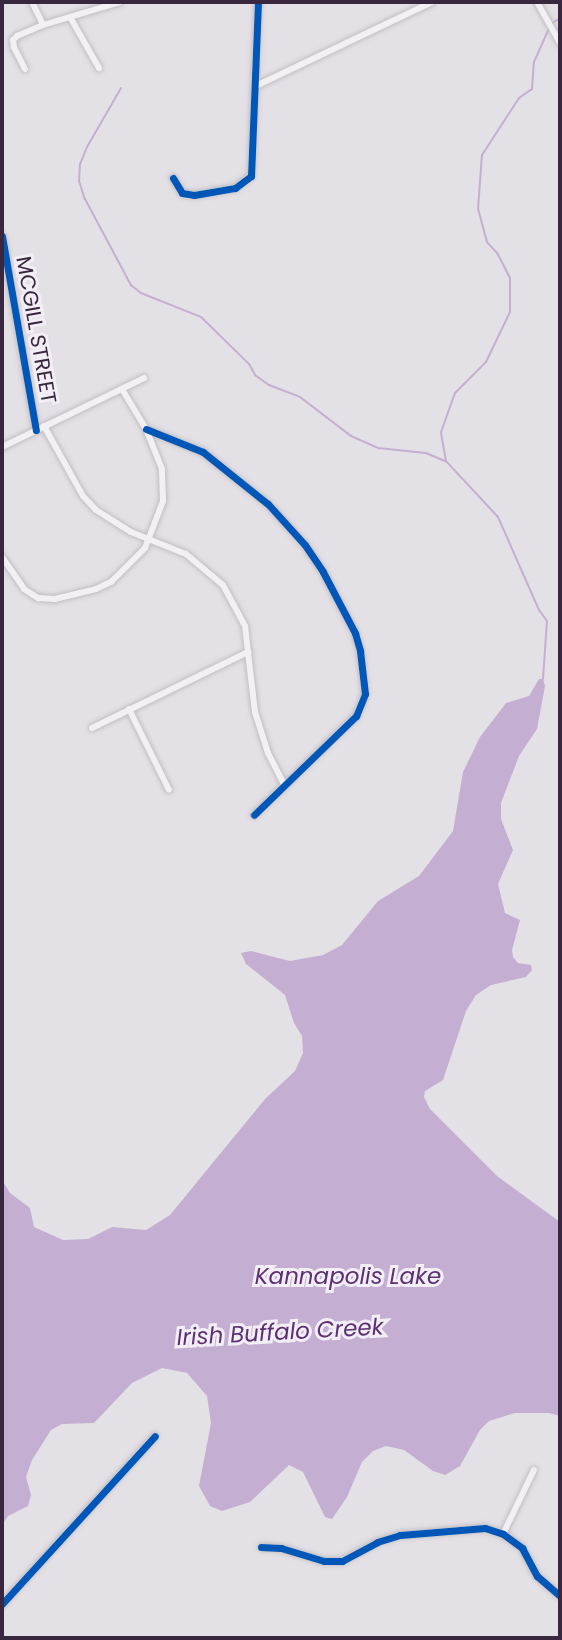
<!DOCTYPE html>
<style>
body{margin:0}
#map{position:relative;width:562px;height:1640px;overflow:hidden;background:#e4e1e6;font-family:Poppins,sans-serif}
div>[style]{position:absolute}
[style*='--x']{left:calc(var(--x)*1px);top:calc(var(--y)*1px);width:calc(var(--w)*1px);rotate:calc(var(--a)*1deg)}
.water>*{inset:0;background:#c4afd2}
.stream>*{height:2px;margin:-1px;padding:0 1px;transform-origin:1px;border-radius:1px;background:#c4afd2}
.roads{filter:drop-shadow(0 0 2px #c1bec3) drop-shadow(0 0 2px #c1bec3)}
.minor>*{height:6px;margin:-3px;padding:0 3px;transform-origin:3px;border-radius:3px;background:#f2f0f2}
.cycleway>*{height:7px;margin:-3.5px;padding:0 3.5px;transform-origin:3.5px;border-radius:3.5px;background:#0057b8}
span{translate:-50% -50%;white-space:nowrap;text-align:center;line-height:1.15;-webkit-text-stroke:6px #f3eef6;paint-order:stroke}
.street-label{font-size:21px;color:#39273f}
.water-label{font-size:23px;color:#5c3173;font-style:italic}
.frame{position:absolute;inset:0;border:4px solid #39273f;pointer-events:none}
</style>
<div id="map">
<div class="water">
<div style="clip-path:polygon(539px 679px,543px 679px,545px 686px,537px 729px,519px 756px,501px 803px,501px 819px,513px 850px,498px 884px,505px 913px,520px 920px,512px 950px,513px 957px,518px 963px,531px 965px,532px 970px,526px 977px,491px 985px,476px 995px,466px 1011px,443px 1080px,425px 1091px,424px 1097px,430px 1109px,497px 1176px,560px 1222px,560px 1416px,549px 1413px,515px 1413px,489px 1421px,480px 1430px,460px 1466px,445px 1475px,433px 1471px,404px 1450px,386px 1446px,373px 1451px,362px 1462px,347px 1497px,332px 1519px,325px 1517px,303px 1472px,289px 1465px,250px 1502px,222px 1511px,210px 1506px,199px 1486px,211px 1423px,207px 1396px,187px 1373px,162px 1368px,132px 1383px,94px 1423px,62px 1424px,51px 1430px,32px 1460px,26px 1477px,31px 1495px,28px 1506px,8px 1516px,2px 1525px,2px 1180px,10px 1193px,30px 1208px,34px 1227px,63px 1240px,88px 1239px,112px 1227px,146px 1230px,170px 1215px,265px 1099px,295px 1071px,303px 1053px,302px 1036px,294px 1023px,285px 995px,246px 964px,241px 953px,251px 951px,290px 961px,323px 955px,342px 945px,378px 901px,419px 876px,453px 831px,463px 772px,480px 737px,506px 703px,529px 696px)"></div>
</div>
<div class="stream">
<div style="--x:551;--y:24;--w:11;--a:-34"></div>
<div style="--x:121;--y:88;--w:68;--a:120"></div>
<div style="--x:87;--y:147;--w:18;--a:112"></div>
<div style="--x:80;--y:164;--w:17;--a:93"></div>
<div style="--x:79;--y:181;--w:19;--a:72"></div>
<div style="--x:85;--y:199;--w:98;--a:61.9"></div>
<div style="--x:131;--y:285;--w:13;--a:39"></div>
<div style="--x:141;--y:293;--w:65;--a:21.8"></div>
<div style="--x:201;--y:317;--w:67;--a:44.4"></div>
<div style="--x:249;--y:364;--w:13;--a:61"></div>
<div style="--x:255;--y:375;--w:17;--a:36"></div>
<div style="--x:269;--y:385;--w:33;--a:21"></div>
<div style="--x:300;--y:397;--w:64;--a:37.4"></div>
<div style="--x:351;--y:436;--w:30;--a:24"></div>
<div style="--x:378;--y:448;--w:48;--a:5.9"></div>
<div style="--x:426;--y:453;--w:21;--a:23"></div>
<div style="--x:543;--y:679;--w:58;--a:-86.1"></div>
<div style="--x:547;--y:621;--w:14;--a:-126"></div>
<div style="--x:539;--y:610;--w:102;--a:-113.8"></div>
<div style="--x:498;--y:517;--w:76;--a:-132.9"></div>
<div style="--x:446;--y:461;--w:29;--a:-100"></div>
<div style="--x:441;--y:432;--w:41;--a:-70.3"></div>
<div style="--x:455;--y:393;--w:44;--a:-45"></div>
<div style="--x:486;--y:362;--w:55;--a:-64.4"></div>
<div style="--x:510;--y:312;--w:34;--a:-90"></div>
<div style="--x:510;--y:278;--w:27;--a:-117"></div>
<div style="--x:498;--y:254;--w:16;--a:-133"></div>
<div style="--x:487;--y:242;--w:34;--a:-105"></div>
<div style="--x:478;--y:209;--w:54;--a:-85.8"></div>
<div style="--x:482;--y:155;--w:68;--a:-57"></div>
<div style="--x:519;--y:98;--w:16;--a:-35"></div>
<div style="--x:532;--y:89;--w:27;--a:-86"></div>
<div style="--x:534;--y:62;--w:36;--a:-66"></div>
</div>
<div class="roads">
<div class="minor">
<div style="--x:32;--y:2;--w:25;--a:64"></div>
<div style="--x:537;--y:2;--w:47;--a:60.7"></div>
<div style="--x:70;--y:17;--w:59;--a:60.4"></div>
<div style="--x:25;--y:69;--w:25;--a:-117"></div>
<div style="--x:14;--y:47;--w:7;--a:-98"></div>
<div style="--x:13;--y:40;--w:6;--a:-45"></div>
<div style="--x:17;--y:36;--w:28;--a:-23"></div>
<div style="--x:43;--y:25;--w:80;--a:-16.6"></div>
<div style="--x:256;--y:86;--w:195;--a:-25.5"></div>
<div style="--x:173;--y:178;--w:17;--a:59"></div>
<div style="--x:182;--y:193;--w:12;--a:9"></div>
<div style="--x:194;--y:195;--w:42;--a:-9.7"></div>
<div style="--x:235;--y:188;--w:20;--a:-37"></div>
<div style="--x:251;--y:176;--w:174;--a:-87.7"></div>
<div style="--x:2;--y:236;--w:197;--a:80.1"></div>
<div style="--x:44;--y:426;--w:80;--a:60.9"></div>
<div style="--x:83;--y:496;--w:19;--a:47"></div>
<div style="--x:96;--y:510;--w:41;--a:32.2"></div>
<div style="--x:131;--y:532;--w:59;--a:21.8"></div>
<div style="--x:186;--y:554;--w:48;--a:40"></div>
<div style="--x:223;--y:585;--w:47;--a:61.8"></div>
<div style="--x:245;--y:626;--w:87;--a:83.4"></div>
<div style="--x:255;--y:712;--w:43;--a:72.4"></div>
<div style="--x:268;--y:753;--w:37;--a:63"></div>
<div style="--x:146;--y:429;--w:61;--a:22"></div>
<div style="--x:203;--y:452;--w:83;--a:38.7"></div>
<div style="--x:268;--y:504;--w:55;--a:47.9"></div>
<div style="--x:305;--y:545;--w:32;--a:56"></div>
<div style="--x:323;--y:572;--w:69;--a:62.3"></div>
<div style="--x:355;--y:633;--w:19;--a:74"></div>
<div style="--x:360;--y:651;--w:43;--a:83.4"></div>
<div style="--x:365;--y:694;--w:24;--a:112"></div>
<div style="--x:356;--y:716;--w:142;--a:135.9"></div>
<div style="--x:2;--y:447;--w:158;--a:-25.9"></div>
<div style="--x:2;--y:557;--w:39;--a:55"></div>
<div style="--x:24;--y:589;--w:17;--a:33"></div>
<div style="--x:38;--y:598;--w:17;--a:3"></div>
<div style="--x:55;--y:599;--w:42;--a:-13.7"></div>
<div style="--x:96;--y:589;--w:17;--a:-25"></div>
<div style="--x:111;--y:582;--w:48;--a:-45"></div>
<div style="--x:145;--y:548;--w:50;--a:-69"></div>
<div style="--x:163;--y:501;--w:32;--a:-92"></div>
<div style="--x:162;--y:469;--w:43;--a:-111.8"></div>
<div style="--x:146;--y:429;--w:47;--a:-121"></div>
<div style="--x:129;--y:709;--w:90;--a:63.7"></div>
<div style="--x:92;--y:728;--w:174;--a:-26"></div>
<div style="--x:503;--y:1534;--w:71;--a:-64.2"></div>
<div style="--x:261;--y:1547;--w:20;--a:3"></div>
<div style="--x:281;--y:1548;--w:45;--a:16.8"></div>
<div style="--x:324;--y:1561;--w:18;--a:0"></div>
<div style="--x:342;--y:1561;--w:40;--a:-28"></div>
<div style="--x:377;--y:1542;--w:24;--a:-17"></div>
<div style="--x:400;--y:1535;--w:85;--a:-4.7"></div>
<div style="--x:485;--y:1528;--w:19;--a:18"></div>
<div style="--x:503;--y:1534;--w:24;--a:36"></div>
<div style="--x:522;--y:1548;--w:32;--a:62"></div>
<div style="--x:537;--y:1576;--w:30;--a:41"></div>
<div style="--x:2;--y:1604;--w:227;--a:-47.7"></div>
</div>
</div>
<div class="cycleway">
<div style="--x:173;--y:178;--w:17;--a:59"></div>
<div style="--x:182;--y:193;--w:12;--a:9"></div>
<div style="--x:194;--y:195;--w:42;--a:-9.7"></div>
<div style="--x:235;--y:188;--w:20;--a:-37"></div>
<div style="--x:251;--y:176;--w:174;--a:-87.7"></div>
<div style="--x:2;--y:236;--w:197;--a:80.1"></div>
<div style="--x:146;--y:429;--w:61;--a:22"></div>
<div style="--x:203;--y:452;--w:83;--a:38.7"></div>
<div style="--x:268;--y:504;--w:55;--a:47.9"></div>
<div style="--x:305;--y:545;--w:32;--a:56"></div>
<div style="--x:323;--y:572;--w:69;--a:62.3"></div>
<div style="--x:355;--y:633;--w:19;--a:74"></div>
<div style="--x:360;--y:651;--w:43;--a:83.4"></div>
<div style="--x:365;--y:694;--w:24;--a:112"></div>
<div style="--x:356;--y:716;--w:142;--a:135.9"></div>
<div style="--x:261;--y:1547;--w:20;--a:3"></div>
<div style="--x:281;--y:1548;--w:45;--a:16.8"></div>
<div style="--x:324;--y:1561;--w:18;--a:0"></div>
<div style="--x:342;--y:1561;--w:40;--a:-28"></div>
<div style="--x:377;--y:1542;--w:24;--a:-17"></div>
<div style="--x:400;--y:1535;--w:85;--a:-4.7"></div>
<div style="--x:485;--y:1528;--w:19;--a:18"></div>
<div style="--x:503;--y:1534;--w:24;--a:36"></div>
<div style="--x:522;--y:1548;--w:32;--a:62"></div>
<div style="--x:537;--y:1576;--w:30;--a:41"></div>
<div style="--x:2;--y:1604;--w:227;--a:-47.7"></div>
</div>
<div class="street-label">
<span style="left:36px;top:330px;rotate:80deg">MCGILL STREET</span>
</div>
<div class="water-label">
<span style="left:348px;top:1276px">Kannapolis Lake</span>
<span style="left:280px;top:1332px;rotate:-3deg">Irish Buffalo Creek</span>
</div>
<div class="frame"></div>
</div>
